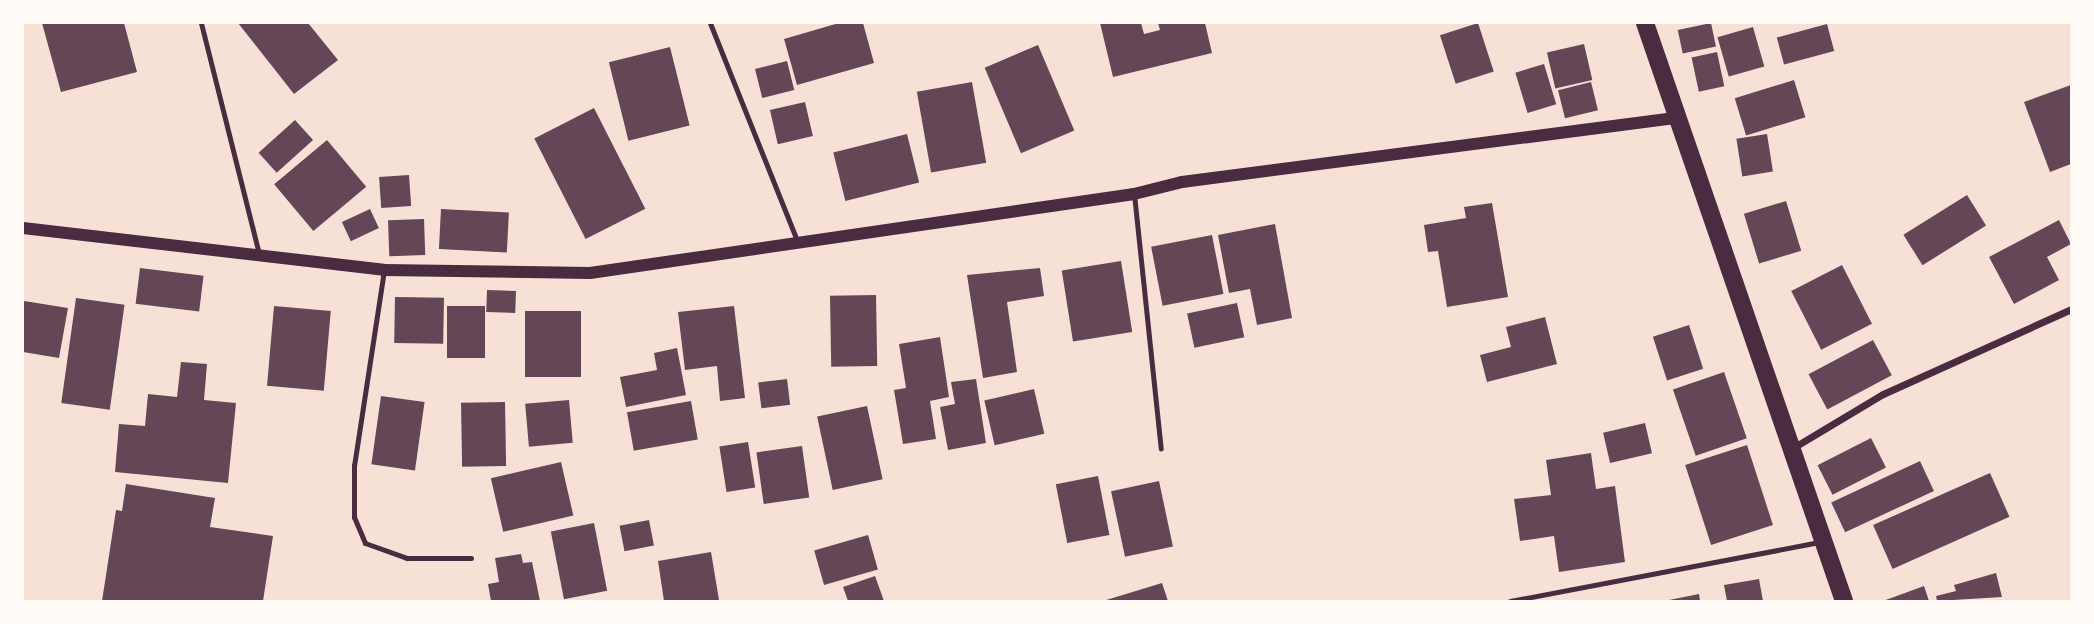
<!DOCTYPE html>
<style>
body{margin:0}
#map{position:relative;width:2094px;height:624px;overflow:hidden;background:#f7e1d7;font-family:"Open Sans",sans-serif}
div>[style]{position:absolute}
[style*='--x']{left:calc(var(--x)*1px);top:calc(var(--y)*1px);width:calc(var(--w)*1px);rotate:calc(var(--a)*1deg)}
.building>*{inset:0;background:#644757;transform-origin:0 0}
.service>*{height:5px;margin:-2.5px;padding:0 2.5px;transform-origin:2.5px;border-radius:2.5px;background:#4a2c40}
.minor>*{height:7px;margin:-3.5px;padding:0 3.5px;transform-origin:3.5px;border-radius:3.5px;background:#4a2c40}
.tertiary>*{height:12px;margin:-6px;padding:0 6px;transform-origin:6px;border-radius:6px;background:#4a2c40}
.primary>*{height:18px;margin:-9px;padding:0 9px;transform-origin:9px;border-radius:9px;background:#4a2c40}
span{translate:-50% -50%;white-space:nowrap;text-align:center;line-height:1.15;-webkit-text-stroke:6px #fffaf5;paint-order:stroke}
.frame{position:absolute;inset:0;border:24px solid #fffaf5;pointer-events:none}
</style>
<div id="map">
<div class="building">
<div style="clip-path:polygon(42px 23px,124px 23px,137px 72px,61px 92px)"></div>
<div style="clip-path:polygon(238px 23px,308px 23px,338px 60px,294px 94px)"></div>
<div style="clip-path:polygon(839px 23px,863px 23px,874px 63px,797px 85px,784px 39px)"></div>
<div style="clip-path:polygon(1100px 23px,1141px 23px,1144px 34px,1160px 30px,1158px 23px,1205px 23px,1212px 53px,1113px 77px)"></div>
<div style="left:1478px;top:23px;width:51px;height:40px;rotate:72deg"></div>
<div style="left:1711px;top:23px;width:24px;height:34px;rotate:78deg"></div>
<div style="left:1827px;top:24px;width:28px;height:52px;rotate:75deg"></div>
<div style="left:1753px;top:27px;width:41px;height:37px;rotate:74deg"></div>
<div style="left:1584px;top:44px;width:37px;height:38px;rotate:77deg"></div>
<div style="left:1038px;top:45px;width:93px;height:58px;rotate:67deg"></div>
<div style="left:670px;top:47px;width:81px;height:63px;rotate:76deg"></div>
<div style="left:1717px;top:52px;width:35px;height:26px;rotate:78deg"></div>
<div style="left:787px;top:61px;width:30px;height:33px;rotate:76deg"></div>
<div style="left:1544px;top:64px;width:42px;height:30px;rotate:73deg"></div>
<div style="left:1794px;top:80px;width:39px;height:62px;rotate:73deg"></div>
<div style="left:972px;top:82px;width:82px;height:56px;rotate:80deg"></div>
<div style="left:1591px;top:82px;width:29px;height:34px;rotate:76deg"></div>
<div style="clip-path:polygon(2071px 85px,2071px 164px,2050px 172px,2024px 102px)"></div>
<div style="left:805px;top:102px;width:35px;height:36px;rotate:77deg"></div>
<div style="left:594px;top:108px;width:113px;height:67px;rotate:63deg"></div>
<div style="left:295px;top:120px;width:27px;height:49px;rotate:48deg"></div>
<div style="left:907px;top:134px;width:50px;height:76px;rotate:76deg"></div>
<div style="left:1767px;top:134px;width:38px;height:31px;rotate:81deg"></div>
<div style="left:327px;top:140px;width:61px;height:69px;rotate:50deg"></div>
<div style="left:409px;top:175px;width:31px;height:30px;rotate:86deg"></div>
<div style="left:1967px;top:195px;width:36px;height:75px;rotate:58deg"></div>
<div style="left:1786px;top:201px;width:52px;height:44px;rotate:73deg"></div>
<div style="clip-path:polygon(1492px 203px,1508px 297px,1447px 307px,1438px 251px,1428px 252px,1424px 225px,1466px 218px,1464px 207px)"></div>
<div style="left:370px;top:209px;width:21px;height:31px;rotate:65deg"></div>
<div style="left:441px;top:209px;width:68px;height:40px;rotate:3deg"></div>
<div style="left:424px;top:219px;width:36px;height:36px;rotate:88deg"></div>
<div style="clip-path:polygon(2059px 220px,2071px 244px,2047px 257px,2059px 280px,2014px 304px,1989px 257px)"></div>
<div style="clip-path:polygon(1275px 224px,1292px 318px,1257px 325px,1250px 289px,1229px 293px,1218px 235px)"></div>
<div style="left:1212px;top:235px;width:60px;height:62px;rotate:79deg"></div>
<div style="left:1121px;top:261px;width:72px;height:60px;rotate:81deg"></div>
<div style="left:1842px;top:265px;width:66px;height:57px;rotate:63deg"></div>
<div style="left:140px;top:268px;width:64px;height:36px;rotate:7deg"></div>
<div style="clip-path:polygon(1040px 268px,1044px 296px,1007px 302px,1017px 372px,983px 378px,967px 275px)"></div>
<div style="left:487px;top:290px;width:29px;height:22px;rotate:2deg"></div>
<div style="left:876px;top:295px;width:71px;height:46px;rotate:89deg"></div>
<div style="left:395px;top:297px;width:49px;height:46px;rotate:1deg"></div>
<div style="left:76px;top:298px;width:49px;height:106px;rotate:8deg"></div>
<div style="clip-path:polygon(24px 301px,68px 308px,59px 358px,23px 352px)"></div>
<div style="left:1237px;top:303px;width:35px;height:51px;rotate:78deg"></div>
<div style="left:274px;top:306px;width:57px;height:80px;rotate:5deg"></div>
<div style="left:485px;top:306px;width:52px;height:38px;rotate:90deg"></div>
<div style="clip-path:polygon(734px 306px,745px 398px,720px 401px,717px 366px,685px 370px,678px 312px)"></div>
<div style="left:525px;top:311px;width:56px;height:66px"></div>
<div style="clip-path:polygon(1545px 317px,1557px 364px,1487px 382px,1480px 355px,1511px 347px,1506px 327px)"></div>
<div style="left:1689px;top:325px;width:46px;height:38px;rotate:72deg"></div>
<div style="clip-path:polygon(940px 337px,949px 397px,930px 401px,936px 439px,903px 444px,894px 390px,906px 388px,899px 344px)"></div>
<div style="left:1873px;top:340px;width:40px;height:73px;rotate:62deg"></div>
<div style="clip-path:polygon(677px 348px,686px 395px,626px 407px,620px 377px,657px 370px,654px 353px)"></div>
<div style="clip-path:polygon(181px 362px,207px 364px,204px 400px,236px 403px,228px 483px,115px 472px,119px 424px,145px 426px,148px 394px,177px 397px)"></div>
<div style="left:1724px;top:372px;width:70px;height:54px;rotate:71deg"></div>
<div style="left:787px;top:379px;width:26px;height:29px;rotate:83deg"></div>
<div style="clip-path:polygon(976px 379px,986px 443px,948px 450px,940px 407px,955px 404px,951px 382px)"></div>
<div style="left:1034px;top:389px;width:46px;height:51px;rotate:77deg"></div>
<div style="left:381px;top:396px;width:44px;height:69px;rotate:8deg"></div>
<div style="left:569px;top:400px;width:43px;height:44px;rotate:85deg"></div>
<div style="left:691px;top:401px;width:39px;height:65px;rotate:80deg"></div>
<div style="left:505px;top:402px;width:64px;height:44px;rotate:89deg"></div>
<div style="left:867px;top:406px;width:75px;height:51px;rotate:78deg"></div>
<div style="left:1645px;top:423px;width:31px;height:43px;rotate:77deg"></div>
<div style="left:1871px;top:438px;width:33px;height:60px;rotate:63deg"></div>
<div style="left:748px;top:442px;width:46px;height:29px;rotate:81deg"></div>
<div style="left:1747px;top:445px;width:84px;height:65px;rotate:72deg"></div>
<div style="left:802px;top:446px;width:52px;height:46px;rotate:82deg"></div>
<div style="clip-path:polygon(1591px 453px,1596px 489px,1615px 486px,1625px 562px,1559px 572px,1554px 536px,1520px 541px,1514px 499px,1551px 495px,1546px 460px)"></div>
<div style="left:1920px;top:461px;width:33px;height:98px;rotate:65deg"></div>
<div style="left:561px;top:462px;width:55px;height:72px;rotate:77deg"></div>
<div style="left:1990px;top:473px;width:48px;height:128px;rotate:66deg"></div>
<div style="left:1098px;top:476px;width:60px;height:43px;rotate:79deg"></div>
<div style="left:1159px;top:481px;width:67px;height:49px;rotate:78deg"></div>
<div style="clip-path:polygon(126px 484px,215px 498px,210px 527px,273px 536px,263px 601px,102px 601px,116px 510px,122px 511px)"></div>
<div style="left:649px;top:520px;width:26px;height:30px;rotate:79deg"></div>
<div style="left:594px;top:523px;width:69px;height:44px;rotate:79deg"></div>
<div style="left:868px;top:535px;width:36px;height:56px;rotate:74deg"></div>
<div style="clip-path:polygon(711px 552px,719px 600px,664px 601px,658px 561px)"></div>
<div style="clip-path:polygon(521px 554px,523px 563px,532px 562px,540px 601px,491px 601px,488px 584px,499px 582px,495px 558px)"></div>
<div style="clip-path:polygon(1996px 573px,2002px 597px,1937px 601px,1936px 596px,1956px 591px,1954px 585px)"></div>
<div style="clip-path:polygon(875px 576px,884px 601px,848px 601px,843px 587px)"></div>
<div style="clip-path:polygon(1759px 579px,1763px 601px,1727px 601px,1724px 585px)"></div>
<div style="clip-path:polygon(1162px 583px,1168px 601px,1103px 601px)"></div>
<div style="clip-path:polygon(1924px 586px,1929px 601px,1883px 601px)"></div>
<div style="clip-path:polygon(1699px 594px,1700px 601px,1669px 601px,1669px 600px)"></div>
</div>
<div class="service">
<div style="--x:201;--y:23;--w:238;--a:75.9"></div>
<div style="--x:710;--y:23;--w:234;--a:68.2"></div>
<div style="--x:1134;--y:194;--w:256;--a:84"></div>
<div style="--x:384;--y:270;--w:197;--a:98.7"></div>
<div style="--x:354;--y:465;--w:52;--a:90"></div>
<div style="--x:354;--y:517;--w:28;--a:67"></div>
<div style="--x:365;--y:543;--w:45;--a:19.7"></div>
<div style="--x:407;--y:558;--w:64;--a:0"></div>
<div style="--x:1510;--y:601;--w:316;--a:-10.8"></div>
</div>
<div class="minor">
<div style="--x:1791;--y:449;--w:107;--a:-30.9"></div>
<div style="--x:1883;--y:394;--w:206;--a:-24.3"></div>
</div>
<div class="tertiary">
<div style="--x:23;--y:228;--w:363;--a:6.6"></div>
<div style="--x:384;--y:270;--w:206;--a:0.8"></div>
<div style="--x:590;--y:273;--w:550;--a:-8.26"></div>
<div style="--x:1134;--y:194;--w:49;--a:-14"></div>
<div style="--x:1182;--y:182;--w:499;--a:-7.4"></div>
</div>
<div class="primary">
<div style="--x:1645;--y:23;--w:611;--a:71"></div>
</div>
<div class="frame"></div>
</div>
